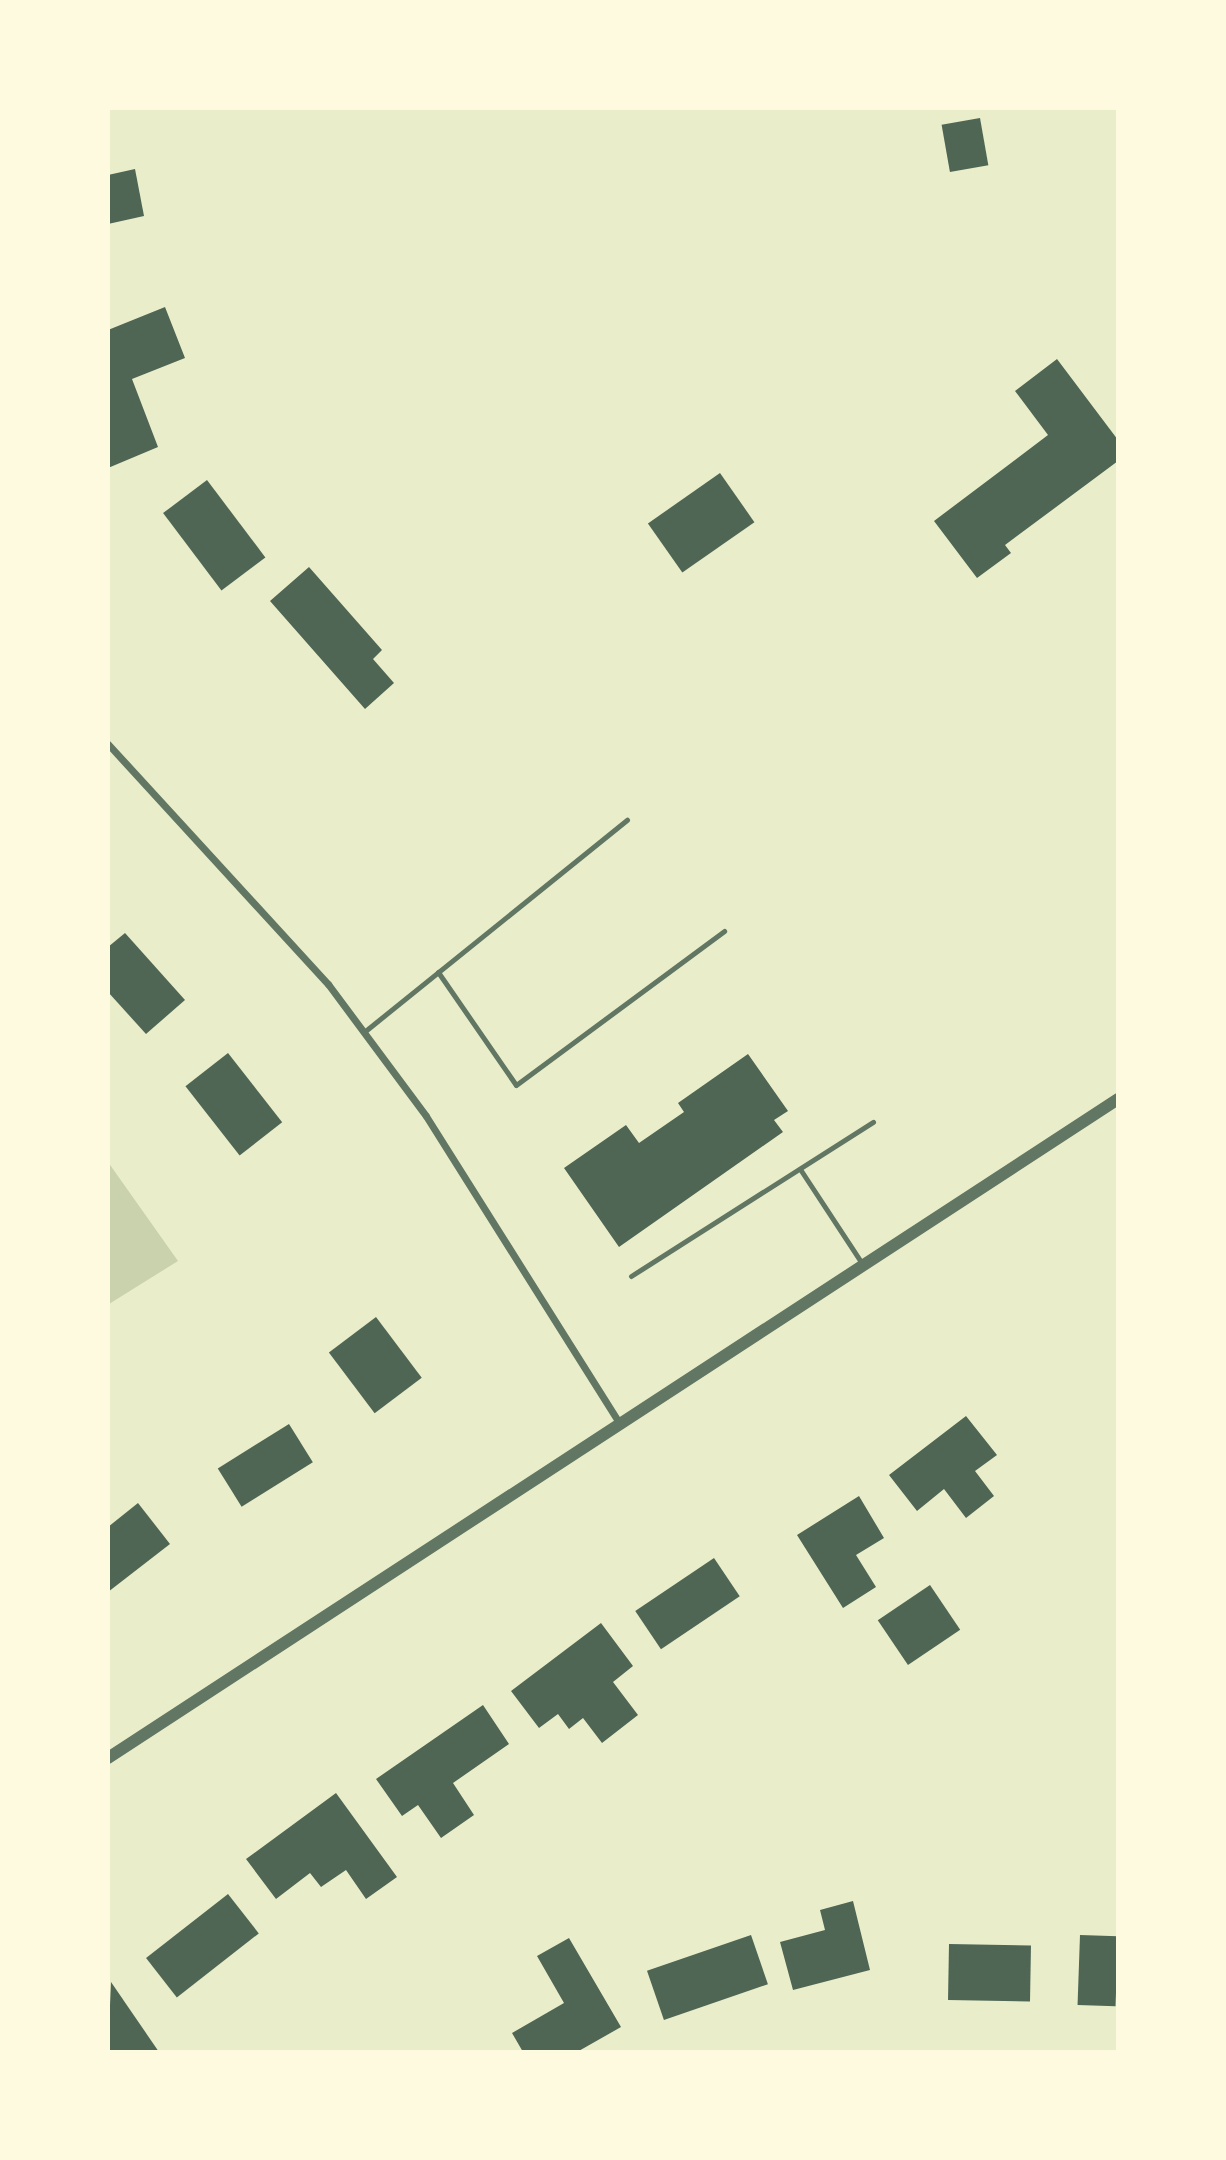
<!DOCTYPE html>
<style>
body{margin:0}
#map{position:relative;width:1226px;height:2160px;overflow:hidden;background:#e9edc9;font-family:"Sofia Sans Condensed",sans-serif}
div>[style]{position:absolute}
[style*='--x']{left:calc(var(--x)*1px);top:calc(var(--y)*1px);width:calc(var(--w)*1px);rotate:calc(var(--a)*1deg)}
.green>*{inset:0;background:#cad2ad}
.building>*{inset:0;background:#4f6655;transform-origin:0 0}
.service>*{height:5px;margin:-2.5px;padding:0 2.5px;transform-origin:2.5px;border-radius:2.5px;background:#617663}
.minor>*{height:7px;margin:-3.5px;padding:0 3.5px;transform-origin:3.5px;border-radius:3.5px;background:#617663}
.tertiary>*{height:12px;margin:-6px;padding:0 6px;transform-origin:6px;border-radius:6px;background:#617663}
span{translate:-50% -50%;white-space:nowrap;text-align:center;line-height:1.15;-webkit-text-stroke:7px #fefae0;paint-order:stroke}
.frame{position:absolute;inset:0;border:110px solid #fefae0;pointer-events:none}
</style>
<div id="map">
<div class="green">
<div style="clip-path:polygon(108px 1162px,178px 1261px,109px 1304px,108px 1304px)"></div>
</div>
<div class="building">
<div style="left:980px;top:118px;width:48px;height:39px;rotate:80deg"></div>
<div style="clip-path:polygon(135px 169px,144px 216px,108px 224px,108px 175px)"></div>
<div style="clip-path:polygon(165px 307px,185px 358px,132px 379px,158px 447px,108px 468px,108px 330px)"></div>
<div style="clip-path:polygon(1057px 359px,1118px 440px,1118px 461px,1005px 545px,1011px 553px,977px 578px,934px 521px,1048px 435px,1015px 391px)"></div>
<div style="left:720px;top:473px;width:60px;height:88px;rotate:55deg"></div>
<div style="left:207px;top:480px;width:97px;height:55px;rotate:53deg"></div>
<div style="clip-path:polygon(309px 567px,382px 650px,373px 659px,394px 683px,365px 709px,270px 601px)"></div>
<div style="clip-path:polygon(125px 933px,185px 1000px,146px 1034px,108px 992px,108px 947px)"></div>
<div style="left:228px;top:1053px;width:88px;height:54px;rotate:52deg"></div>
<div style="clip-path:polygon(748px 1054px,788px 1111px,774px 1120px,783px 1132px,619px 1247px,564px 1168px,626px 1125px,639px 1143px,684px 1112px,678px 1103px)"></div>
<div style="left:376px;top:1317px;width:76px;height:59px;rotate:53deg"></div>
<div style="clip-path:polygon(966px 1416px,997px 1455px,975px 1471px,994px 1496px,966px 1518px,944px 1489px,917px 1511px,889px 1475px)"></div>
<div style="left:289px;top:1424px;width:45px;height:84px;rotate:58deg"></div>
<div style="clip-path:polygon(859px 1496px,884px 1538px,856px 1555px,876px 1587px,843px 1608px,797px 1535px)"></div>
<div style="clip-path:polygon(138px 1503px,170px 1544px,108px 1592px,108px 1527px)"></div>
<div style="left:714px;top:1558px;width:46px;height:95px;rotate:56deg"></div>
<div style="left:930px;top:1585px;width:54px;height:63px;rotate:56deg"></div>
<div style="clip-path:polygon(601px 1623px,633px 1666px,613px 1682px,638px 1715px,602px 1743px,583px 1718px,569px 1729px,558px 1714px,539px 1728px,511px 1691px)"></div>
<div style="clip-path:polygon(483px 1705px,509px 1744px,453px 1783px,474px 1815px,441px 1838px,418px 1805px,402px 1816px,376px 1779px)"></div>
<div style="clip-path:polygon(336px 1793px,397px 1877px,366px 1899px,346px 1870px,321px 1887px,310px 1873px,276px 1899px,246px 1859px)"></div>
<div style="left:228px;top:1894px;width:50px;height:104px;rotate:52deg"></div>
<div style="clip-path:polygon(853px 1901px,870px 1970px,793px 1990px,780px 1942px,825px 1930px,820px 1910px)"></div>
<div style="left:751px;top:1935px;width:52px;height:110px;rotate:71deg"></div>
<div style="left:1080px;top:1935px;width:38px;height:70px;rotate:2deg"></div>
<div style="clip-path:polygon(569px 1938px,621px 2027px,577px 2052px,523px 2052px,512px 2033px,564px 2003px,537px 1956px)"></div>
<div style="left:949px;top:1944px;width:82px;height:56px;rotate:1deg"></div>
<div style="clip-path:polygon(111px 1982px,159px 2052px,108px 2052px)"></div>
</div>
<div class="service">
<div style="--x:438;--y:972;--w:137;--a:55.4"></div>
<div style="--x:516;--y:1085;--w:259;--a:-36.5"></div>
<div style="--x:364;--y:1032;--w:338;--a:-38.9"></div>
<div style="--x:800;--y:1169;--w:115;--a:56.7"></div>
<div style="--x:631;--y:1276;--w:287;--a:-32.5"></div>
</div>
<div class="minor">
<div style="--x:108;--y:744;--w:326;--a:47.5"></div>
<div style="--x:328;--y:984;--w:164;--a:53.4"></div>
<div style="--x:426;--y:1116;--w:362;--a:57.8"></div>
</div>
<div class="tertiary">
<div style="--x:108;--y:1758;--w:1206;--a:-33.12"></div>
</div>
<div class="frame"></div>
</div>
